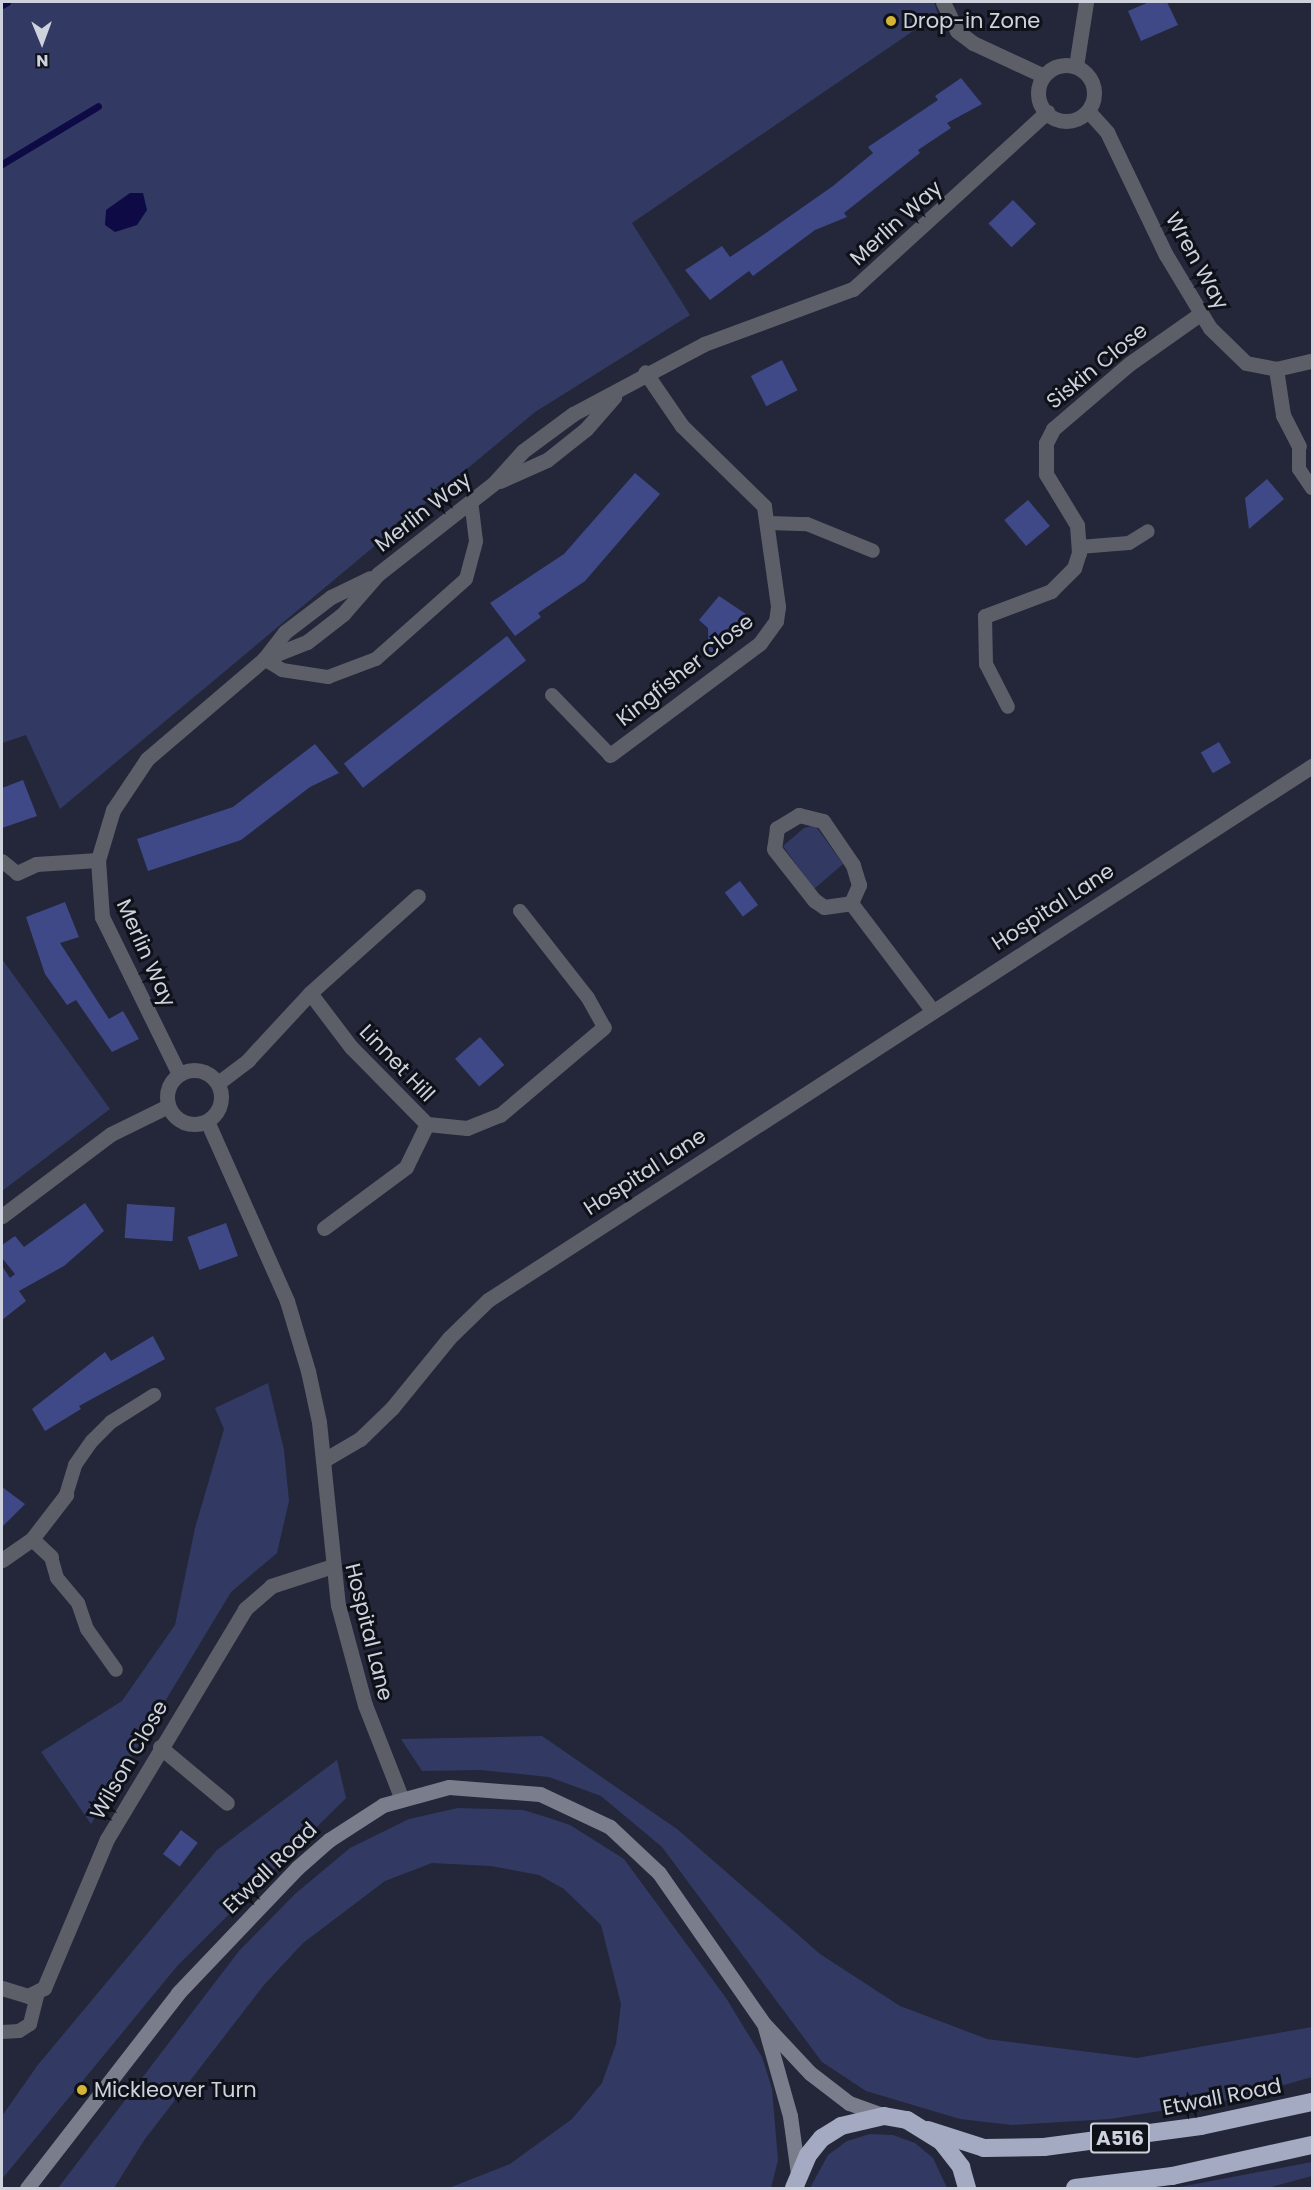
<!DOCTYPE html>
<style>
body{margin:0}
#map{position:relative;width:1314px;height:2190px;overflow:hidden;background:#232739;font-family:Poppins,sans-serif}
div>[style]{position:absolute}
[style*='--x']{left:calc(var(--x)*1px);top:calc(var(--y)*1px);width:calc(var(--w)*1px);rotate:calc(var(--a)*1deg)}
.green>*{inset:0;background:#323a63}
.water>*{inset:0;background:#0d0a45}
.stream>*{height:7px;margin:-3.5px;padding:0 3.5px;transform-origin:3.5px;border-radius:3.5px;background:#0d0a45}
.building>*{inset:0;background:#3f4988;transform-origin:0 0}
.lane>*{height:14px;margin:-7px;padding:0 7px;transform-origin:7px;border-radius:7px;background:#5d5f68}
.street>*{height:15px;margin:-7.5px;padding:0 7.5px;transform-origin:7.5px;border-radius:7.5px;background:#5d5f68}
.street>.ring{margin:-7.5px;padding:0;box-sizing:content-box;background:none;border:15px solid #5d5f68;border-radius:50%}
.secondary>*{height:15px;margin:-7.5px;padding:0 7.5px;transform-origin:7.5px;border-radius:7.5px;background:#7a7e8c}
.highway>*{height:18px;margin:-9px;padding:0 9px;transform-origin:9px;border-radius:9px;background:#a4aac1}
.dots>*{width:16px;height:16px;translate:-50% -50%;box-sizing:border-box;border:3px solid #0f1119;border-radius:50%}
span{translate:-50% -50%;white-space:nowrap;text-align:center;line-height:1.15;-webkit-text-stroke:6px #0f1119;paint-order:stroke}
.shield-label span{padding:2px 4px;background:#0f1119;border:2px solid;border-radius:4px;-webkit-text-stroke-width:0}
.shield-label{font-size:20px;color:#ced2dd;font-weight:700}
.poi-label{font-size:21px;color:#ced2dd}
.left{translate:0 -50%;text-align:left}
.street-label{font-size:21px;color:#ced2dd}
.frame{position:absolute;inset:0;border:3px solid #ced2dd;pointer-events:none}
.north{position:absolute;left:12px;top:12px;width:60px;height:60px;-webkit-text-stroke:4px #0f1119;paint-order:stroke;rotate:179deg;font-size:16px;font-weight:700;line-height:24px;text-align:center;color:#ced2dd}
.north::after{content:'';display:block;margin:auto;width:21px;height:27px;background:#ced2dd;clip-path:polygon(50% 0,100% 100%,50% 72%,0 100%)}
</style>
<div id="map">
<div class="green">
<div style="clip-path:polygon(2px 2px,934px 2px,938px 14px,632px 223px,690px 315px,535px 412px,60px 809px,26px 735px,2px 743px)"></div>
<div style="clip-path:polygon(815px 825px,843px 864px,814px 889px,783px 846px,804px 828px)"></div>
<div style="clip-path:polygon(2px 959px,110px 1109px,2px 1191px)"></div>
<div style="clip-path:polygon(268px 1383px,284px 1450px,289px 1501px,277px 1553px,231px 1592px,91px 1824px,41px 1752px,122px 1701px,175px 1625px,195px 1528px,224px 1429px,215px 1408px)"></div>
<div style="clip-path:polygon(542px 1736px,677px 1829px,820px 1954px,900px 2006px,987px 2039px,1137px 2058px,1312px 2027px,1312px 2077px,1235px 2099px,1110px 2119px,1012px 2125px,960px 2119px,866px 2091px,822px 2062px,662px 1847px,601px 1796px,549px 1777px,480px 1770px,422px 1771px,401px 1739px)"></div>
<div style="clip-path:polygon(337px 1760px,346px 1798px,178px 1965px,2px 2179px,2px 2116px,37px 2066px,217px 1850px)"></div>
<div style="clip-path:polygon(458px 1808px,523px 1810px,546px 1817px,570px 1825px,624px 1859px,726px 1998px,762px 2057px,772px 2089px,778px 2160px,771px 2188px,449px 2188px,510px 2164px,572px 2119px,602px 2083px,616px 2044px,621px 2004px,601px 1925px,564px 1889px,539px 1875px,491px 1866px,432px 1863px,385px 1881px,303px 1943px,264px 1985px,145px 2139px,114px 2188px,58px 2188px,239px 1951px,295px 1894px,350px 1848px,409px 1819px)"></div>
<div style="clip-path:polygon(870px 2134px,893px 2135px,915px 2143px,933px 2158px,947px 2188px,810px 2188px,828px 2155px,847px 2141px)"></div>
<div style="clip-path:polygon(1312px 2162px,1312px 2176px,1267px 2188px,1174px 2188px)"></div>
</div>
<div class="water">
<div style="clip-path:polygon(130px 193px,143px 193px,147px 210px,137px 225px,115px 232px,105px 225px,106px 210px)"></div>
</div>
<div class="stream">
<div style="--x:2;--y:5;--w:6;--a:-31"></div>
<div style="--x:2;--y:164;--w:112;--a:-31.1"></div>
</div>
<div class="building">
<div style="clip-path:polygon(1149px 2px,1167px 2px,1178px 25px,1141px 41px,1128px 11px)"></div>
<div style="clip-path:polygon(961px 78px,982px 104px,947px 123px,951px 128px,918px 150px,920px 153px,844px 213px,847px 217px,815px 230px,753px 276px,749px 271px,710px 300px,685px 270px,722px 246px,730px 257px,763px 235px,833px 186px,873px 153px,868px 147px,938px 100px,935px 96px)"></div>
<div style="left:1013px;top:200px;width:33px;height:34px;rotate:46deg"></div>
<div style="left:782px;top:360px;width:34px;height:35px;rotate:63deg"></div>
<div style="clip-path:polygon(635px 473px,660px 494px,585px 581px,538px 613px,541px 617px,515px 636px,490px 603px,564px 554px)"></div>
<div style="clip-path:polygon(1267px 479px,1284px 499px,1249px 529px,1245px 498px)"></div>
<div style="left:1028px;top:500px;width:34px;height:31px;rotate:50deg"></div>
<div style="clip-path:polygon(719px 596px,746px 614px,709px 660px,708px 628px,699px 620px)"></div>
<div style="left:507px;top:636px;width:31px;height:207px;rotate:52deg"></div>
<div style="left:1219px;top:742px;width:24px;height:21px;rotate:60deg"></div>
<div style="clip-path:polygon(315px 744px,339px 773px,310px 787px,241px 840px,148px 871px,137px 839px,233px 807px)"></div>
<div style="clip-path:polygon(23px 780px,37px 816px,2px 828px,2px 788px)"></div>
<div style="left:740px;top:881px;width:30px;height:19px;rotate:53deg"></div>
<div style="clip-path:polygon(65px 902px,79px 937px,60px 943px,109px 1019px,123px 1011px,139px 1039px,112px 1052px,76px 1000px,67px 1005px,45px 974px,26px 917px)"></div>
<div style="left:480px;top:1037px;width:37px;height:33px;rotate:49deg"></div>
<div style="clip-path:polygon(85px 1203px,104px 1231px,64px 1266px,19px 1291px,26px 1301px,2px 1320px,2px 1266px,10px 1278px,15px 1274px,2px 1258px,2px 1245px,15px 1236px,24px 1247px)"></div>
<div style="left:127px;top:1204px;width:48px;height:34px;rotate:4deg"></div>
<div style="left:226px;top:1223px;width:35px;height:41px;rotate:70deg"></div>
<div style="clip-path:polygon(153px 1336px,165px 1359px,79px 1406px,81px 1409px,45px 1431px,32px 1409px,105px 1352px,111px 1361px)"></div>
<div style="clip-path:polygon(2px 1487px,25px 1504px,2px 1527px)"></div>
<div style="left:181px;top:1830px;width:21px;height:30px;rotate:37deg"></div>
</div>
<div class="lane">
<div style="--x:1299;--y:446;--w:23;--a:90"></div>
<div style="--x:1299;--y:469;--w:23;--a:56"></div>
<div style="--x:769;--y:523;--w:38;--a:2"></div>
<div style="--x:807;--y:524;--w:71;--a:22.2"></div>
<div style="--x:1079;--y:547;--w:50;--a:-4.6"></div>
<div style="--x:1129;--y:543;--w:22;--a:-32"></div>
<div style="--x:985;--y:616;--w:48;--a:88.8"></div>
<div style="--x:986;--y:664;--w:48;--a:62.9"></div>
<div style="--x:264;--y:659;--w:21;--a:31"></div>
<div style="--x:282;--y:670;--w:47;--a:8.7"></div>
<div style="--x:328;--y:677;--w:51;--a:-20.6"></div>
<div style="--x:376;--y:659;--w:120;--a:-41.6"></div>
<div style="--x:466;--y:579;--w:39;--a:-75"></div>
<div style="--x:476;--y:541;--w:39;--a:-97"></div>
<div style="--x:552;--y:695;--w:83;--a:46"></div>
<div style="--x:2;--y:861;--w:19;--a:39"></div>
<div style="--x:520;--y:911;--w:110;--a:52"></div>
<div style="--x:588;--y:998;--w:33;--a:61"></div>
<div style="--x:66;--y:1495;--w:31;--a:-73"></div>
<div style="--x:75;--y:1465;--w:29;--a:-55"></div>
<div style="--x:92;--y:1441;--w:27;--a:-45"></div>
<div style="--x:111;--y:1422;--w:51;--a:-32.1"></div>
<div style="--x:51;--y:1557;--w:22;--a:74"></div>
<div style="--x:57;--y:1578;--w:33;--a:50"></div>
<div style="--x:78;--y:1603;--w:28;--a:71"></div>
<div style="--x:87;--y:1629;--w:50;--a:54.7"></div>
<div style="--x:2;--y:2032;--w:17;--a:-3"></div>
<div style="--x:19;--y:2031;--w:13;--a:-32"></div>
<div style="--x:30;--y:2024;--w:32;--a:-76"></div>
</div>
<div class="street">
<div style="--x:943;--y:2;--w:32;--a:64"></div>
<div style="--x:957;--y:31;--w:20;--a:37"></div>
<div style="--x:973;--y:43;--w:76;--a:24.9"></div>
<div class="ring" style="left:1038px;top:65px;width:41px;height:41px"></div>
<div style="--x:1076;--y:66;--w:65;--a:-81.1"></div>
<div style="--x:1089;--y:112;--w:27;--a:48"></div>
<div style="--x:1107;--y:132;--w:136;--a:64.4"></div>
<div style="--x:1166;--y:255;--w:85;--a:58.9"></div>
<div style="--x:1210;--y:328;--w:50;--a:44.2"></div>
<div style="--x:1246;--y:363;--w:31;--a:11"></div>
<div style="--x:1276;--y:369;--w:37;--a:-13"></div>
<div style="--x:1276;--y:369;--w:47;--a:81.3"></div>
<div style="--x:1283;--y:415;--w:35;--a:63"></div>
<div style="--x:500;--y:481;--w:51;--a:-24.1"></div>
<div style="--x:547;--y:460;--w:50;--a:-38.5"></div>
<div style="--x:586;--y:429;--w:43;--a:-48.8"></div>
<div style="--x:985;--y:616;--w:71;--a:-20.7"></div>
<div style="--x:1051;--y:591;--w:33;--a:-45"></div>
<div style="--x:1074;--y:568;--w:16;--a:-72"></div>
<div style="--x:1079;--y:553;--w:28;--a:-94"></div>
<div style="--x:1077;--y:525;--w:60;--a:-121.3"></div>
<div style="--x:1046;--y:474;--w:31;--a:-90"></div>
<div style="--x:1046;--y:443;--w:16;--a:-63"></div>
<div style="--x:1053;--y:429;--w:100;--a:-40.5"></div>
<div style="--x:1129;--y:364;--w:87;--a:-35.2"></div>
<div style="--x:264;--y:659;--w:46;--a:-21.6"></div>
<div style="--x:307;--y:642;--w:46;--a:-37.9"></div>
<div style="--x:343;--y:614;--w:53;--a:-48.8"></div>
<div style="--x:378;--y:574;--w:147;--a:-38.1"></div>
<div style="--x:494;--y:483;--w:43;--a:-47.8"></div>
<div style="--x:523;--y:451;--w:62;--a:-36.5"></div>
<div style="--x:573;--y:414;--w:149;--a:-28.1"></div>
<div style="--x:704;--y:344;--w:159;--a:-20.3"></div>
<div style="--x:853;--y:289;--w:263;--a:-42.4"></div>
<div style="--x:610;--y:755;--w:187;--a:-36.7"></div>
<div style="--x:760;--y:643;--w:27;--a:-54"></div>
<div style="--x:776;--y:621;--w:15;--a:-82"></div>
<div style="--x:778;--y:606;--w:101;--a:-98"></div>
<div style="--x:764;--y:506;--w:115;--a:-135.7"></div>
<div style="--x:682;--y:426;--w:65;--a:-124.4"></div>
<div style="--x:17;--y:873;--w:21;--a:-25"></div>
<div style="--x:36;--y:864;--w:62;--a:-3.7"></div>
<div style="--x:851;--y:903;--w:20;--a:-66"></div>
<div style="--x:859;--y:885;--w:21;--a:-107"></div>
<div style="--x:853;--y:865;--w:53;--a:-124.3"></div>
<div style="--x:823;--y:821;--w:25;--a:-166"></div>
<div style="--x:799;--y:815;--w:26;--a:149"></div>
<div style="--x:777;--y:828;--w:21;--a:98"></div>
<div style="--x:774;--y:849;--w:65;--a:51.9"></div>
<div style="--x:814;--y:900;--w:12;--a:35"></div>
<div style="--x:824;--y:907;--w:27;--a:-8"></div>
<div style="--x:851;--y:903;--w:134;--a:52.9"></div>
<div style="--x:310;--y:993;--w:145;--a:-41.9"></div>
<div class="ring" style="left:167px;top:1070px;width:39px;height:39px"></div>
<div style="--x:179;--y:1074;--w:175;--a:-116.1"></div>
<div style="--x:102;--y:917;--w:57;--a:-94"></div>
<div style="--x:98;--y:860;--w:52;--a:-73.3"></div>
<div style="--x:113;--y:810;--w:61;--a:-56.3"></div>
<div style="--x:147;--y:759;--w:154;--a:-40.5"></div>
<div style="--x:264;--y:659;--w:34;--a:-52"></div>
<div style="--x:285;--y:632;--w:58;--a:-37.3"></div>
<div style="--x:331;--y:597;--w:43;--a:-26"></div>
<div style="--x:218;--y:1083;--w:38;--a:-37"></div>
<div style="--x:248;--y:1060;--w:91;--a:-47.2"></div>
<div style="--x:310;--y:993;--w:68;--a:52.8"></div>
<div style="--x:351;--y:1047;--w:108;--a:45.4"></div>
<div style="--x:427;--y:1124;--w:40;--a:5.7"></div>
<div style="--x:467;--y:1128;--w:35;--a:-22"></div>
<div style="--x:500;--y:1115;--w:136;--a:-40.2"></div>
<div style="--x:207;--y:1121;--w:197;--a:66"></div>
<div style="--x:287;--y:1301;--w:73;--a:73.3"></div>
<div style="--x:308;--y:1371;--w:52;--a:77.8"></div>
<div style="--x:319;--y:1422;--w:184;--a:84.1"></div>
<div style="--x:338;--y:1605;--w:104;--a:74.9"></div>
<div style="--x:365;--y:1705;--w:99;--a:68.6"></div>
<div style="--x:2;--y:1216;--w:136;--a:-37"></div>
<div style="--x:111;--y:1134;--w:64;--a:-26.2"></div>
<div style="--x:324;--y:1228;--w:102;--a:-36.6"></div>
<div style="--x:406;--y:1167;--w:48;--a:-64"></div>
<div style="--x:324;--y:1460;--w:42;--a:-30.3"></div>
<div style="--x:360;--y:1439;--w:45;--a:-44.1"></div>
<div style="--x:392;--y:1408;--w:90;--a:-50.8"></div>
<div style="--x:449;--y:1338;--w:54;--a:-44.3"></div>
<div style="--x:488;--y:1300;--w:982;--a:-32.95"></div>
<div style="--x:32;--y:1539;--w:26;--a:43"></div>
<div style="--x:2;--y:1560;--w:37;--a:-35"></div>
<div style="--x:32;--y:1539;--w:56;--a:-52.3"></div>
<div style="--x:160;--y:1747;--w:87;--a:39.9"></div>
<div style="--x:2;--y:1988;--w:27;--a:17"></div>
<div style="--x:28;--y:1996;--w:18;--a:-27"></div>
<div style="--x:44;--y:1988;--w:162;--a:-67.1"></div>
<div style="--x:107;--y:1839;--w:268;--a:-59"></div>
<div style="--x:245;--y:1609;--w:35;--a:-41"></div>
<div style="--x:271;--y:1586;--w:62;--a:-17.9"></div>
</div>
<div class="secondary">
<div style="--x:765;--y:2027;--w:92;--a:74.3"></div>
<div style="--x:790;--y:2116;--w:59;--a:82.1"></div>
<div style="--x:27;--y:2188;--w:247;--a:-52.2"></div>
<div style="--x:178;--y:1993;--w:173;--a:-46.4"></div>
<div style="--x:297;--y:1868;--w:43;--a:-41.2"></div>
<div style="--x:329;--y:1840;--w:64;--a:-32.9"></div>
<div style="--x:383;--y:1805;--w:68;--a:-15.3"></div>
<div style="--x:449;--y:1787;--w:91;--a:4.4"></div>
<div style="--x:540;--y:1794;--w:77;--a:25.2"></div>
<div style="--x:610;--y:1827;--w:67;--a:43.2"></div>
<div style="--x:659;--y:1873;--w:184;--a:55.2"></div>
<div style="--x:764;--y:2024;--w:67;--a:46.8"></div>
<div style="--x:810;--y:2073;--w:49;--a:37.6"></div>
<div style="--x:849;--y:2103;--w:37;--a:20"></div>
</div>
<div class="highway">
<div style="--x:928;--y:2130;--w:59;--a:17.8"></div>
<div style="--x:984;--y:2148;--w:60;--a:-1"></div>
<div style="--x:1044;--y:2147;--w:158;--a:-7.6"></div>
<div style="--x:1201;--y:2126;--w:114;--a:-12.2"></div>
<div style="--x:794;--y:2188;--w:36;--a:-67"></div>
<div style="--x:808;--y:2155;--w:22;--a:-51"></div>
<div style="--x:822;--y:2138;--w:22;--a:-32"></div>
<div style="--x:841;--y:2126;--w:44;--a:-13.1"></div>
<div style="--x:884;--y:2116;--w:23;--a:10"></div>
<div style="--x:907;--y:2120;--w:40;--a:32"></div>
<div style="--x:941;--y:2141;--w:33;--a:52"></div>
<div style="--x:961;--y:2167;--w:22;--a:74"></div>
<div style="--x:1075;--y:2188;--w:98;--a:-7.1"></div>
<div style="--x:1172;--y:2176;--w:143;--a:-12.5"></div>
</div>
<div class="dots">
<div style="left:891px;top:21px;background:#d6b534"></div>
<div style="left:82px;top:2090px;background:#d6b534"></div>
</div>
<div class="shield-label">
<span style="left:1120px;top:2138px">A516</span>
</div>
<div class="poi-label">
<span class="left" style="left:903px;top:21px">Drop-in Zone</span>
<span class="left" style="left:94px;top:2090px">Mickleover Turn</span>
</div>
<div class="street-label">
<span style="left:896px;top:223px;rotate:-42deg">Merlin Way</span>
<span style="left:1197px;top:261px;rotate:61deg">Wren Way</span>
<span style="left:1097px;top:366px;rotate:-39deg">Siskin Close</span>
<span style="left:423px;top:512px;rotate:-38deg">Merlin Way</span>
<span style="left:685px;top:670px;rotate:-38deg">Kingfisher Close</span>
<span style="left:1053px;top:907px;rotate:-33deg">Hospital Lane</span>
<span style="left:146px;top:953px;rotate:66deg">Merlin Way</span>
<span style="left:397px;top:1063px;rotate:46deg">Linnet Hill</span>
<span style="left:645px;top:1172px;rotate:-33deg">Hospital Lane</span>
<span style="left:369px;top:1632px;rotate:76deg">Hospital Lane</span>
<span style="left:129px;top:1760px;rotate:-60deg">Wilson Close</span>
<span style="left:270px;top:1868px;rotate:-44deg">Etwall Road</span>
<span style="left:1222px;top:2097px;rotate:-11deg">Etwall Road</span>
</div>
<div class="frame"></div>
<div class="north">N</div>
</div>
